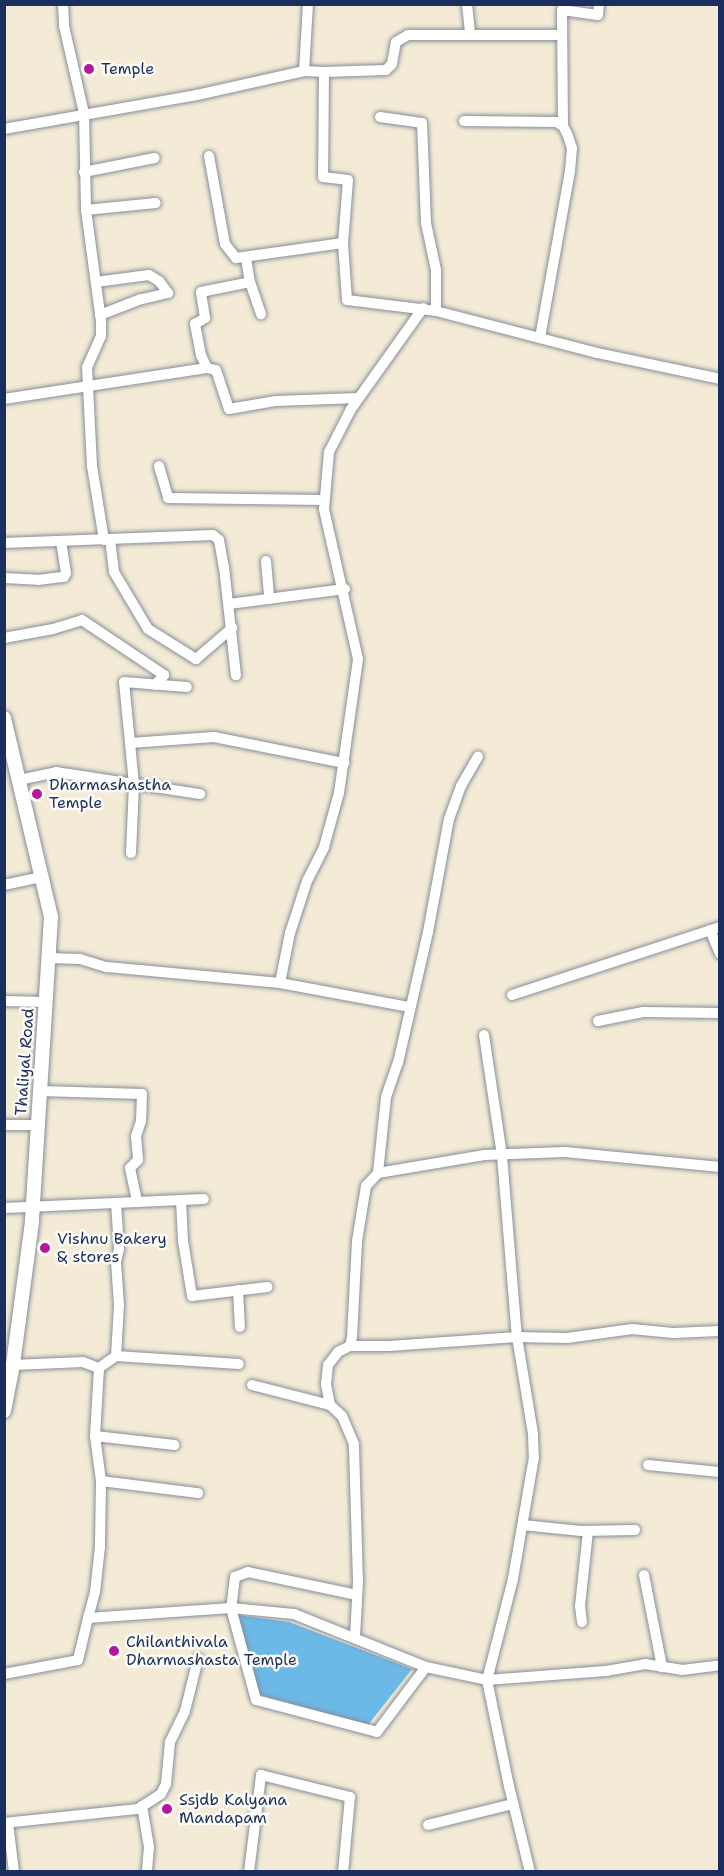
<!DOCTYPE html>
<style>
body{margin:0}
#map{position:relative;width:724px;height:1876px;overflow:hidden;background:#f3ebd5;font-family:"Shantell Sans",sans-serif}
div>[style]{position:absolute}
[style*='--x']{left:calc(var(--x)*1px);top:calc(var(--y)*1px);width:calc(var(--w)*1px);rotate:calc(var(--a)*1deg)}
.water>*{inset:0;background:#6cb8e6}
.roads{filter:drop-shadow(0 0 2px #878d9a) drop-shadow(0 0 2px #878d9a)}
.minor>*{height:10px;margin:-5px;padding:0 5px;transform-origin:5px;border-radius:5px;background:#fff}
.tertiary>*{height:14px;margin:-7px;padding:0 7px;transform-origin:7px;border-radius:7px;background:#fff}
.dots>*{width:16px;height:16px;translate:-50% -50%;box-sizing:border-box;border:3px solid #fdfcf7;border-radius:50%}
span{translate:-50% -50%;white-space:nowrap;text-align:center;line-height:1.15;-webkit-text-stroke:5px #fdfcf7;paint-order:stroke}
.poi-label{font-size:16px;color:#1b2f5e}
.left{translate:0 -50%;text-align:left}
.street-label{font-size:16px;color:#1b2f5e}
.frame{position:absolute;inset:0;border:6px solid #1b2f5e;pointer-events:none}
</style>
<div id="map">
<div class="water">
<div style="clip-path:polygon(237px 1615px,289px 1622px,412px 1669px,368px 1725px,257px 1694px)"></div>
</div>
<div class="roads">
<div class="minor">
<div style="--x:63;--y:4;--w:22;--a:87"></div>
<div style="--x:64;--y:26;--w:89;--a:77.1"></div>
<div style="--x:84;--y:113;--w:97;--a:88.8"></div>
<div style="--x:86;--y:210;--w:112;--a:82.3"></div>
<div style="--x:101;--y:321;--w:15;--a:90"></div>
<div style="--x:101;--y:336;--w:34;--a:114"></div>
<div style="--x:87;--y:367;--w:99;--a:87.1"></div>
<div style="--x:92;--y:466;--w:75;--a:80.8"></div>
<div style="--x:467;--y:4;--w:31;--a:84"></div>
<div style="--x:304;--y:71;--w:67;--a:-86.6"></div>
<div style="--x:324;--y:72;--w:62;--a:-1.8"></div>
<div style="--x:386;--y:70;--w:8;--a:-45"></div>
<div style="--x:392;--y:64;--w:22;--a:-80"></div>
<div style="--x:396;--y:42;--w:14;--a:-30"></div>
<div style="--x:408;--y:35;--w:154;--a:0"></div>
<div style="--x:380;--y:117;--w:42;--a:8.1"></div>
<div style="--x:422;--y:123;--w:100;--a:87.7"></div>
<div style="--x:426;--y:223;--w:48;--a:78"></div>
<div style="--x:436;--y:270;--w:41;--a:90"></div>
<div style="--x:464;--y:121;--w:92;--a:0.6"></div>
<div style="--x:556;--y:122;--w:8;--a:30"></div>
<div style="--x:563;--y:126;--w:11;--a:63"></div>
<div style="--x:568;--y:136;--w:13;--a:72"></div>
<div style="--x:572;--y:148;--w:23;--a:95"></div>
<div style="--x:570;--y:171;--w:170;--a:100.2"></div>
<div style="--x:563;--y:126;--w:116;--a:-90.5"></div>
<div style="--x:562;--y:10;--w:36;--a:8"></div>
<div style="--x:598;--y:15;--w:11;--a:-85"></div>
<div style="--x:4;--y:129;--w:196;--a:-10"></div>
<div style="--x:197;--y:95;--w:110;--a:-12.6"></div>
<div style="--x:304;--y:71;--w:20;--a:3"></div>
<div style="--x:324;--y:72;--w:105;--a:90.5"></div>
<div style="--x:323;--y:177;--w:25;--a:7"></div>
<div style="--x:348;--y:180;--w:63;--a:94.5"></div>
<div style="--x:343;--y:243;--w:57;--a:86"></div>
<div style="--x:347;--y:300;--w:90;--a:7"></div>
<div style="--x:436;--y:311;--w:166;--a:14.6"></div>
<div style="--x:597;--y:353;--w:126;--a:11.9"></div>
<div style="--x:209;--y:156;--w:89;--a:79.7"></div>
<div style="--x:225;--y:244;--w:18;--a:52"></div>
<div style="--x:236;--y:258;--w:108;--a:-8"></div>
<div style="--x:84;--y:172;--w:72;--a:-11.2"></div>
<div style="--x:86;--y:210;--w:70;--a:-5.7"></div>
<div style="--x:246;--y:258;--w:24;--a:81"></div>
<div style="--x:96;--y:282;--w:53;--a:-7.5"></div>
<div style="--x:149;--y:275;--w:12;--a:31"></div>
<div style="--x:159;--y:281;--w:15;--a:53"></div>
<div style="--x:168;--y:293;--w:28;--a:167"></div>
<div style="--x:141;--y:299;--w:44;--a:158.7"></div>
<div style="--x:207;--y:368;--w:14;--a:-115"></div>
<div style="--x:201;--y:355;--w:32;--a:-101"></div>
<div style="--x:195;--y:324;--w:12;--a:-31"></div>
<div style="--x:205;--y:318;--w:26;--a:-99"></div>
<div style="--x:201;--y:292;--w:50;--a:-11.5"></div>
<div style="--x:250;--y:282;--w:34;--a:71"></div>
<div style="--x:4;--y:399;--w:205;--a:-8.7"></div>
<div style="--x:207;--y:368;--w:9;--a:13"></div>
<div style="--x:216;--y:370;--w:41;--a:71.6"></div>
<div style="--x:229;--y:409;--w:48;--a:-9.7"></div>
<div style="--x:276;--y:401;--w:82;--a:-2.1"></div>
<div style="--x:159;--y:466;--w:33;--a:74"></div>
<div style="--x:168;--y:498;--w:156;--a:0.7"></div>
<div style="--x:110;--y:539;--w:33;--a:83"></div>
<div style="--x:114;--y:572;--w:66;--a:59.2"></div>
<div style="--x:148;--y:629;--w:57;--a:32"></div>
<div style="--x:196;--y:659;--w:48;--a:-40.7"></div>
<div style="--x:4;--y:543;--w:209;--a:-2.2"></div>
<div style="--x:213;--y:535;--w:8;--a:40"></div>
<div style="--x:219;--y:540;--w:27;--a:80"></div>
<div style="--x:224;--y:567;--w:109;--a:83.7"></div>
<div style="--x:266;--y:561;--w:38;--a:85"></div>
<div style="--x:4;--y:578;--w:34;--a:3"></div>
<div style="--x:38;--y:580;--w:26;--a:-7"></div>
<div style="--x:64;--y:577;--w:4;--a:-63"></div>
<div style="--x:66;--y:573;--w:32;--a:-99"></div>
<div style="--x:229;--y:604;--w:117;--a:-7.4"></div>
<div style="--x:4;--y:638;--w:50;--a:-10.4"></div>
<div style="--x:53;--y:629;--w:30;--a:-17"></div>
<div style="--x:82;--y:620;--w:99;--a:33.9"></div>
<div style="--x:164;--y:675;--w:13;--a:132"></div>
<div style="--x:130;--y:743;--w:84;--a:-4.1"></div>
<div style="--x:214;--y:737;--w:133;--a:11.3"></div>
<div style="--x:19;--y:780;--w:38;--a:-12"></div>
<div style="--x:56;--y:772;--w:146;--a:8.7"></div>
<div style="--x:131;--y:853;--w:69;--a:-87.5"></div>
<div style="--x:134;--y:784;--w:102;--a:-95.6"></div>
<div style="--x:124;--y:682;--w:63;--a:4.5"></div>
<div style="--x:4;--y:885;--w:39;--a:-12"></div>
<div style="--x:710;--y:930;--w:26;--a:67"></div>
<div style="--x:48;--y:958;--w:32;--a:2"></div>
<div style="--x:80;--y:959;--w:28;--a:17"></div>
<div style="--x:107;--y:967;--w:174;--a:5.3"></div>
<div style="--x:280;--y:983;--w:132;--a:10.5"></div>
<div style="--x:280;--y:983;--w:51;--a:-78.7"></div>
<div style="--x:290;--y:933;--w:55;--a:-71.9"></div>
<div style="--x:307;--y:881;--w:38;--a:-63"></div>
<div style="--x:324;--y:847;--w:56;--a:-74.5"></div>
<div style="--x:339;--y:793;--w:135;--a:-81.9"></div>
<div style="--x:358;--y:659;--w:154;--a:-102.8"></div>
<div style="--x:324;--y:509;--w:57;--a:-85"></div>
<div style="--x:329;--y:452;--w:48;--a:-62.9"></div>
<div style="--x:351;--y:409;--w:124;--a:-54.5"></div>
<div style="--x:512;--y:995;--w:219;--a:-18.1"></div>
<div style="--x:4;--y:1001;--w:41;--a:1.4"></div>
<div style="--x:598;--y:1021;--w:46;--a:-11.3"></div>
<div style="--x:643;--y:1012;--w:77;--a:0.7"></div>
<div style="--x:484;--y:1035;--w:122;--a:81.5"></div>
<div style="--x:502;--y:1156;--w:182;--a:85.3"></div>
<div style="--x:517;--y:1337;--w:98;--a:80.6"></div>
<div style="--x:533;--y:1434;--w:23;--a:88"></div>
<div style="--x:534;--y:1457;--w:124;--a:99.8"></div>
<div style="--x:513;--y:1579;--w:104;--a:104.4"></div>
<div style="--x:487;--y:1680;--w:108;--a:78.3"></div>
<div style="--x:509;--y:1786;--w:89;--a:76.3"></div>
<div style="--x:40;--y:1091;--w:102;--a:1.7"></div>
<div style="--x:142;--y:1094;--w:27;--a:92"></div>
<div style="--x:141;--y:1121;--w:16;--a:108"></div>
<div style="--x:136;--y:1136;--w:24;--a:85"></div>
<div style="--x:138;--y:1160;--w:11;--a:135"></div>
<div style="--x:130;--y:1168;--w:35;--a:78"></div>
<div style="--x:4;--y:1125;--w:34;--a:0"></div>
<div style="--x:378;--y:1173;--w:76;--a:-84"></div>
<div style="--x:386;--y:1097;--w:36;--a:-71"></div>
<div style="--x:398;--y:1063;--w:134;--a:-77.1"></div>
<div style="--x:428;--y:932;--w:115;--a:-79.5"></div>
<div style="--x:449;--y:819;--w:35;--a:-70"></div>
<div style="--x:461;--y:786;--w:34;--a:-60"></div>
<div style="--x:181;--y:1200;--w:41;--a:87.2"></div>
<div style="--x:183;--y:1241;--w:56;--a:80.7"></div>
<div style="--x:192;--y:1296;--w:76;--a:-6.8"></div>
<div style="--x:4;--y:1208;--w:200;--a:-2.6"></div>
<div style="--x:238;--y:1290;--w:37;--a:87"></div>
<div style="--x:350;--y:1346;--w:39;--a:0"></div>
<div style="--x:389;--y:1346;--w:128;--a:-4"></div>
<div style="--x:517;--y:1337;--w:50;--a:1.1"></div>
<div style="--x:567;--y:1338;--w:66;--a:-7.9"></div>
<div style="--x:632;--y:1329;--w:41;--a:5.6"></div>
<div style="--x:673;--y:1333;--w:47;--a:-2.4"></div>
<div style="--x:116;--y:1356;--w:51;--a:-86.6"></div>
<div style="--x:119;--y:1305;--w:43;--a:-94"></div>
<div style="--x:116;--y:1262;--w:13;--a:-77"></div>
<div style="--x:119;--y:1249;--w:46;--a:-93.7"></div>
<div style="--x:13;--y:1365;--w:70;--a:-2.5"></div>
<div style="--x:83;--y:1362;--w:17;--a:21"></div>
<div style="--x:99;--y:1368;--w:68;--a:93.4"></div>
<div style="--x:95;--y:1436;--w:45;--a:82.4"></div>
<div style="--x:101;--y:1481;--w:66;--a:90.9"></div>
<div style="--x:100;--y:1547;--w:45;--a:96.3"></div>
<div style="--x:95;--y:1592;--w:27;--a:105"></div>
<div style="--x:99;--y:1368;--w:21;--a:-35"></div>
<div style="--x:116;--y:1356;--w:123;--a:3.7"></div>
<div style="--x:252;--y:1385;--w:81;--a:14.4"></div>
<div style="--x:95;--y:1436;--w:80;--a:6.5"></div>
<div style="--x:648;--y:1465;--w:72;--a:5.6"></div>
<div style="--x:101;--y:1481;--w:98;--a:7.1"></div>
<div style="--x:523;--y:1525;--w:58;--a:5.9"></div>
<div style="--x:581;--y:1531;--w:54;--a:-1.1"></div>
<div style="--x:644;--y:1575;--w:94;--a:78.9"></div>
<div style="--x:357;--y:1595;--w:111;--a:-168.1"></div>
<div style="--x:248;--y:1572;--w:14;--a:159"></div>
<div style="--x:235;--y:1577;--w:31;--a:97"></div>
<div style="--x:231;--y:1608;--w:95;--a:74.8"></div>
<div style="--x:256;--y:1700;--w:125;--a:14.8"></div>
<div style="--x:377;--y:1732;--w:81;--a:-53"></div>
<div style="--x:582;--y:1622;--w:16;--a:-97"></div>
<div style="--x:580;--y:1606;--w:75;--a:-83.9"></div>
<div style="--x:355;--y:1637;--w:55;--a:-86.9"></div>
<div style="--x:358;--y:1582;--w:138;--a:-91.7"></div>
<div style="--x:354;--y:1444;--w:30;--a:-113"></div>
<div style="--x:342;--y:1416;--w:16;--a:-137"></div>
<div style="--x:330;--y:1405;--w:21;--a:-101"></div>
<div style="--x:326;--y:1384;--w:19;--a:-84"></div>
<div style="--x:328;--y:1365;--w:16;--a:-52"></div>
<div style="--x:338;--y:1352;--w:13;--a:-27"></div>
<div style="--x:350;--y:1346;--w:9;--a:-77"></div>
<div style="--x:352;--y:1337;--w:96;--a:-87"></div>
<div style="--x:357;--y:1241;--w:56;--a:-80.7"></div>
<div style="--x:366;--y:1186;--w:18;--a:-47"></div>
<div style="--x:378;--y:1173;--w:108;--a:-9.6"></div>
<div style="--x:484;--y:1155;--w:81;--a:-2.1"></div>
<div style="--x:565;--y:1152;--w:156;--a:5.5"></div>
<div style="--x:4;--y:1674;--w:75;--a:-10.7"></div>
<div style="--x:78;--y:1660;--w:43;--a:-76.6"></div>
<div style="--x:88;--y:1618;--w:143;--a:-4"></div>
<div style="--x:231;--y:1608;--w:63;--a:5.4"></div>
<div style="--x:294;--y:1614;--w:142;--a:21.9"></div>
<div style="--x:426;--y:1667;--w:62;--a:12"></div>
<div style="--x:487;--y:1680;--w:119;--a:-4.3"></div>
<div style="--x:606;--y:1671;--w:40;--a:-10"></div>
<div style="--x:645;--y:1664;--w:37;--a:9"></div>
<div style="--x:682;--y:1670;--w:38;--a:-7"></div>
<div style="--x:142;--y:1806;--w:42;--a:80.3"></div>
<div style="--x:149;--y:1847;--w:25;--a:95"></div>
<div style="--x:4;--y:1823;--w:135;--a:-6"></div>
<div style="--x:138;--y:1809;--w:27;--a:-33"></div>
<div style="--x:161;--y:1794;--w:11;--a:-63"></div>
<div style="--x:166;--y:1784;--w:42;--a:-84.6"></div>
<div style="--x:170;--y:1742;--w:34;--a:-64"></div>
<div style="--x:185;--y:1711;--w:54;--a:-76"></div>
<div style="--x:8;--y:1823;--w:49;--a:83"></div>
<div style="--x:428;--y:1825;--w:88;--a:-13.9"></div>
<div style="--x:249;--y:1872;--w:98;--a:-82.9"></div>
<div style="--x:261;--y:1775;--w:92;--a:13.9"></div>
<div style="--x:350;--y:1797;--w:75;--a:95.3"></div>
</div>
<div class="tertiary">
<div style="--x:4;--y:718;--w:204;--a:76.7"></div>
<div style="--x:51;--y:917;--w:306;--a:93.6"></div>
<div style="--x:32;--y:1222;--w:144;--a:97.6"></div>
<div style="--x:13;--y:1365;--w:47;--a:101.1"></div>
</div>
</div>
<div class="dots">
<div style="left:89px;top:69px;background:#b5179e"></div>
<div style="left:37px;top:794px;background:#b5179e"></div>
<div style="left:45px;top:1248px;background:#b5179e"></div>
<div style="left:114px;top:1651px;background:#b5179e"></div>
<div style="left:167px;top:1809px;background:#b5179e"></div>
</div>
<div class="poi-label">
<span class="left" style="left:101px;top:69px">Temple</span>
<span class="left" style="left:49px;top:794px">Dharmashastha<br>Temple</span>
<span class="left" style="left:57px;top:1248px">Vishnu Bakery<br>&amp; stores</span>
<span class="left" style="left:126px;top:1651px">Chilanthivala<br>Dharmashasta Temple</span>
<span class="left" style="left:179px;top:1809px">Ssjdb Kalyana<br>Mandapam</span>
</div>
<div class="street-label">
<span style="left:25px;top:1062px;rotate:-86deg">Thaliyal Road</span>
</div>
<div class="frame"></div>
</div>
